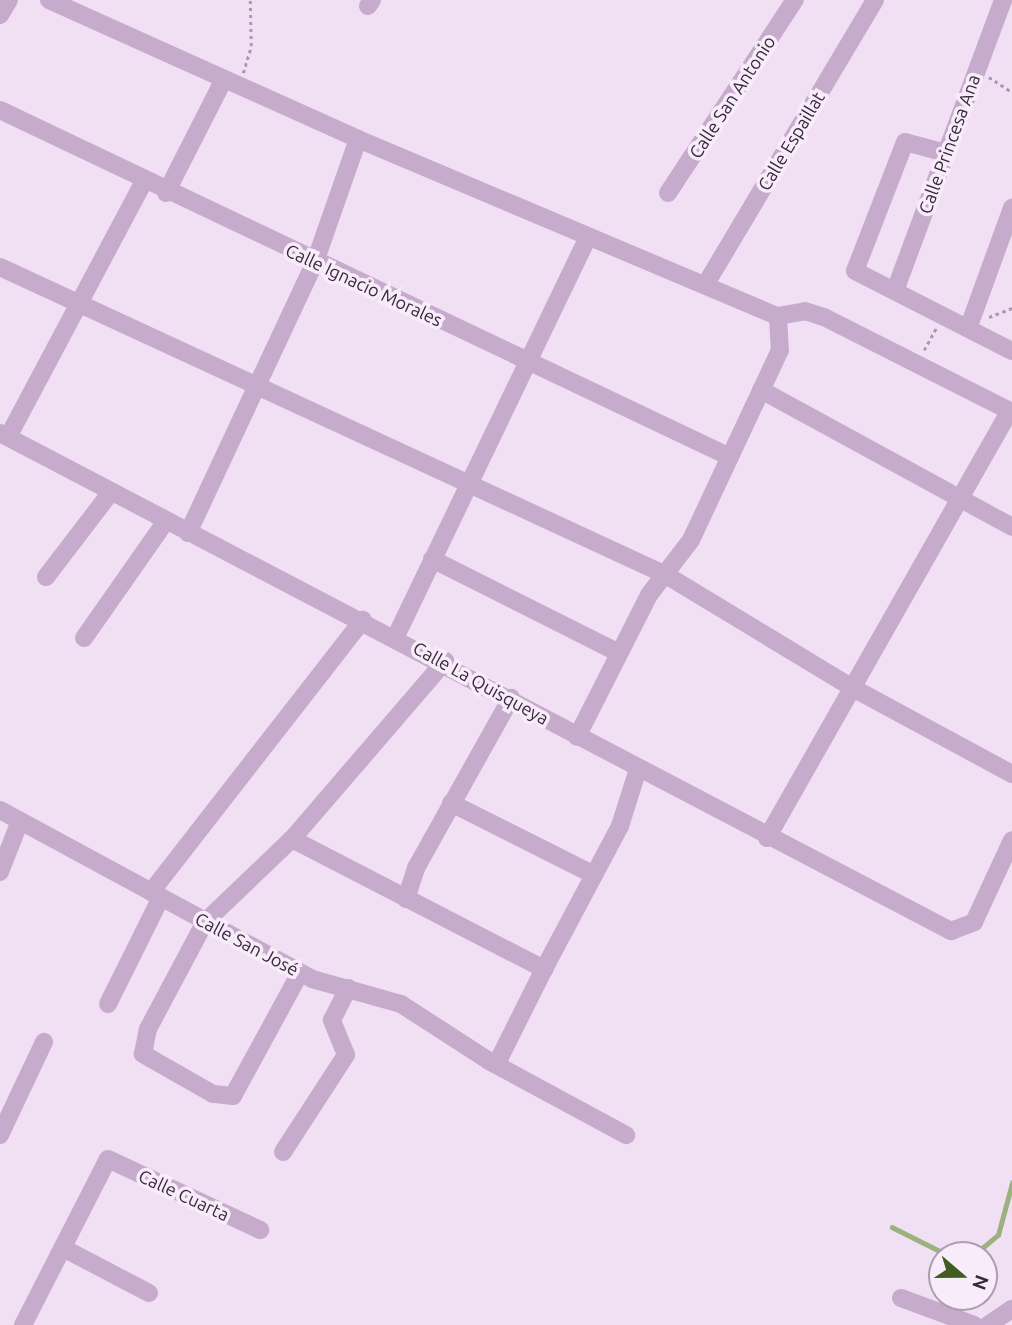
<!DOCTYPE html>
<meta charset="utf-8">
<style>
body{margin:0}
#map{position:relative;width:1012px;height:1325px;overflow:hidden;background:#f1dff3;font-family:Ubuntu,sans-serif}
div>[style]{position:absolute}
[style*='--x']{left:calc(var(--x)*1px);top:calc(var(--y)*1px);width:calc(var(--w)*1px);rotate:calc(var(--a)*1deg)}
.stream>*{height:4.5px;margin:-2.25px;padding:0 2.25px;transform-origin:2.25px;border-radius:2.25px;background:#9bb17e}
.path>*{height:2.5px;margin-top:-1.25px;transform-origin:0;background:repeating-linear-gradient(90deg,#b195b8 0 3.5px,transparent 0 7px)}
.minor>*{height:18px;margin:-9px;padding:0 9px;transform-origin:9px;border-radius:9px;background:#c6abcc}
span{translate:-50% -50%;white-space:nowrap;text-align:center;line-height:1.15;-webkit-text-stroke:7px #f9ecfa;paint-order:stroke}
.street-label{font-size:18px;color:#352a39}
.north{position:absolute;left:928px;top:1241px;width:70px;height:70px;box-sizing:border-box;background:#f9ecfa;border:2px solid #ab9ead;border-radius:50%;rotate:110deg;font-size:19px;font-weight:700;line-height:28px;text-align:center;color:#352a39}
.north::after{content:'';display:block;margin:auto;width:24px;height:32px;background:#415c1f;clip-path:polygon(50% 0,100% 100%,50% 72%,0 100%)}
</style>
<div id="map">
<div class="stream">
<div style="--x:892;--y:1227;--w:63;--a:26.6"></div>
<div style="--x:974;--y:1255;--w:31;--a:-40"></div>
<div style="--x:998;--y:1235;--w:54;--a:-74.9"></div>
</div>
<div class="path">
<div style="--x:243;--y:73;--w:28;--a:-73"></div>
<div style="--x:251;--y:46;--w:46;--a:-91.2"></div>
<div style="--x:989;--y:77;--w:27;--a:33"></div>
<div style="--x:989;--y:317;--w:25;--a:-21"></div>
<div style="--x:924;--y:350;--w:25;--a:-61"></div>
</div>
<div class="minor">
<div style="--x:49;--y:0;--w:339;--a:24.2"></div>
<div style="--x:358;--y:139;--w:456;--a:22.9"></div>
<div style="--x:778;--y:316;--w:34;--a:87"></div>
<div style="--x:780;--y:350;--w:210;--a:115.1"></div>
<div style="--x:691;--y:540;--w:69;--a:127.4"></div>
<div style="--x:649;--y:595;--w:159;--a:116.9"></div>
<div style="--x:368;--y:6;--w:7;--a:-56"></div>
<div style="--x:0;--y:15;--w:17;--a:-59"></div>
<div style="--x:0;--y:110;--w:808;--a:25.42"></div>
<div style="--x:946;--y:153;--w:42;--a:-165"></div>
<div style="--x:905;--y:142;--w:138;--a:111.2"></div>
<div style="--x:855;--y:271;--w:176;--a:27"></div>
<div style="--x:166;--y:193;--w:128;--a:-63"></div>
<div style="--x:668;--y:193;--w:231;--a:-56.7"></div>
<div style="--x:0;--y:267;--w:734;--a:24.82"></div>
<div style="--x:666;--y:575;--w:216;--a:31.2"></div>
<div style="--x:851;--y:687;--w:183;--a:28.4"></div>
<div style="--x:707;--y:282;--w:328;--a:-59.2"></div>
<div style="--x:896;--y:288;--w:307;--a:-69.6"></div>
<div style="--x:778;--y:316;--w:27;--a:-10"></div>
<div style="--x:805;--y:311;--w:20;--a:18"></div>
<div style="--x:824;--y:317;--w:211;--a:26.8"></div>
<div style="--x:969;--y:326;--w:126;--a:-70"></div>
<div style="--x:761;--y:390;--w:286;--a:28.6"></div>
<div style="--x:0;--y:433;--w:1074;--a:27.64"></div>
<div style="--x:951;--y:931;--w:25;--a:-21"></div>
<div style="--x:974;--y:922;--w:90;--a:-65.1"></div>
<div style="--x:8;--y:437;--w:290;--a:-62"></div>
<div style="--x:188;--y:533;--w:299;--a:-64.9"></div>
<div style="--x:315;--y:262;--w:130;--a:-70.7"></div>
<div style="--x:432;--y:559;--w:209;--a:26.7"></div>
<div style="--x:46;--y:577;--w:107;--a:-52.6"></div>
<div style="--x:396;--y:636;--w:443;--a:-64.3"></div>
<div style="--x:84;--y:638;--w:143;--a:-55"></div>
<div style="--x:451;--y:803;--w:160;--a:26.7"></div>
<div style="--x:0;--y:810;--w:355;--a:28.4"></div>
<div style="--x:312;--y:979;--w:92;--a:15.7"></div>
<div style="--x:401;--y:1004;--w:105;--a:32.9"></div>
<div style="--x:489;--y:1061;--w:156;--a:28.4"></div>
<div style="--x:767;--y:838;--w:491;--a:-60.4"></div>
<div style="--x:292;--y:839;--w:284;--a:27.3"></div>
<div style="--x:544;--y:969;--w:162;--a:-62"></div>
<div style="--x:620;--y:826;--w:57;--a:-72.5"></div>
<div style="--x:0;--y:872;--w:55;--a:-68.6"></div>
<div style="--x:151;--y:892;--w:345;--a:-52.1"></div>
<div style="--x:406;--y:899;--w:33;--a:-72"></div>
<div style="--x:416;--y:868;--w:195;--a:-60.8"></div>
<div style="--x:300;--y:973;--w:140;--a:118.6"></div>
<div style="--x:233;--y:1096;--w:20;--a:-174"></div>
<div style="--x:213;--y:1094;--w:81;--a:-150.3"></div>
<div style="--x:143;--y:1054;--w:25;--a:-79"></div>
<div style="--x:148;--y:1029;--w:121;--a:-62"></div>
<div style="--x:205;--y:922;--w:120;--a:-43.7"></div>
<div style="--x:292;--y:839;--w:235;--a:-49.3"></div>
<div style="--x:108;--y:1004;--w:119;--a:-63.6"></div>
<div style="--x:498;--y:1061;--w:103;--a:-63.4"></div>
<div style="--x:0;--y:1135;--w:103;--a:-64.7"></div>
<div style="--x:283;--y:1152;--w:116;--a:-57"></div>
<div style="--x:346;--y:1055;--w:38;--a:-112"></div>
<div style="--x:332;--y:1020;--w:36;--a:-63"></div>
<div style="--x:63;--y:1248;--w:97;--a:27.6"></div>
<div style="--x:901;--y:1298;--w:78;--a:20.3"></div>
<div style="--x:23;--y:1325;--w:186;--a:-62.9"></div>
<div style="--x:108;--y:1159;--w:168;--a:25"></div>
<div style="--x:988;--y:1325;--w:29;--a:-34"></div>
</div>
<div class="street-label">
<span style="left:732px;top:97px;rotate:-57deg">Calle San Antonio</span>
<span style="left:791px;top:141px;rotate:-59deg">Calle Espaillat</span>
<span style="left:949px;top:144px;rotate:-70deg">Calle Princesa Ana</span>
<span style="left:364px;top:285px;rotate:25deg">Calle Ignacio Morales</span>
<span style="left:481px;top:683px;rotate:29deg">Calle La Quisqueya</span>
<span style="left:247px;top:944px;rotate:28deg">Calle San José</span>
<span style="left:184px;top:1195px;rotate:25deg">Calle Cuarta</span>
</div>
<div class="north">N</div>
</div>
